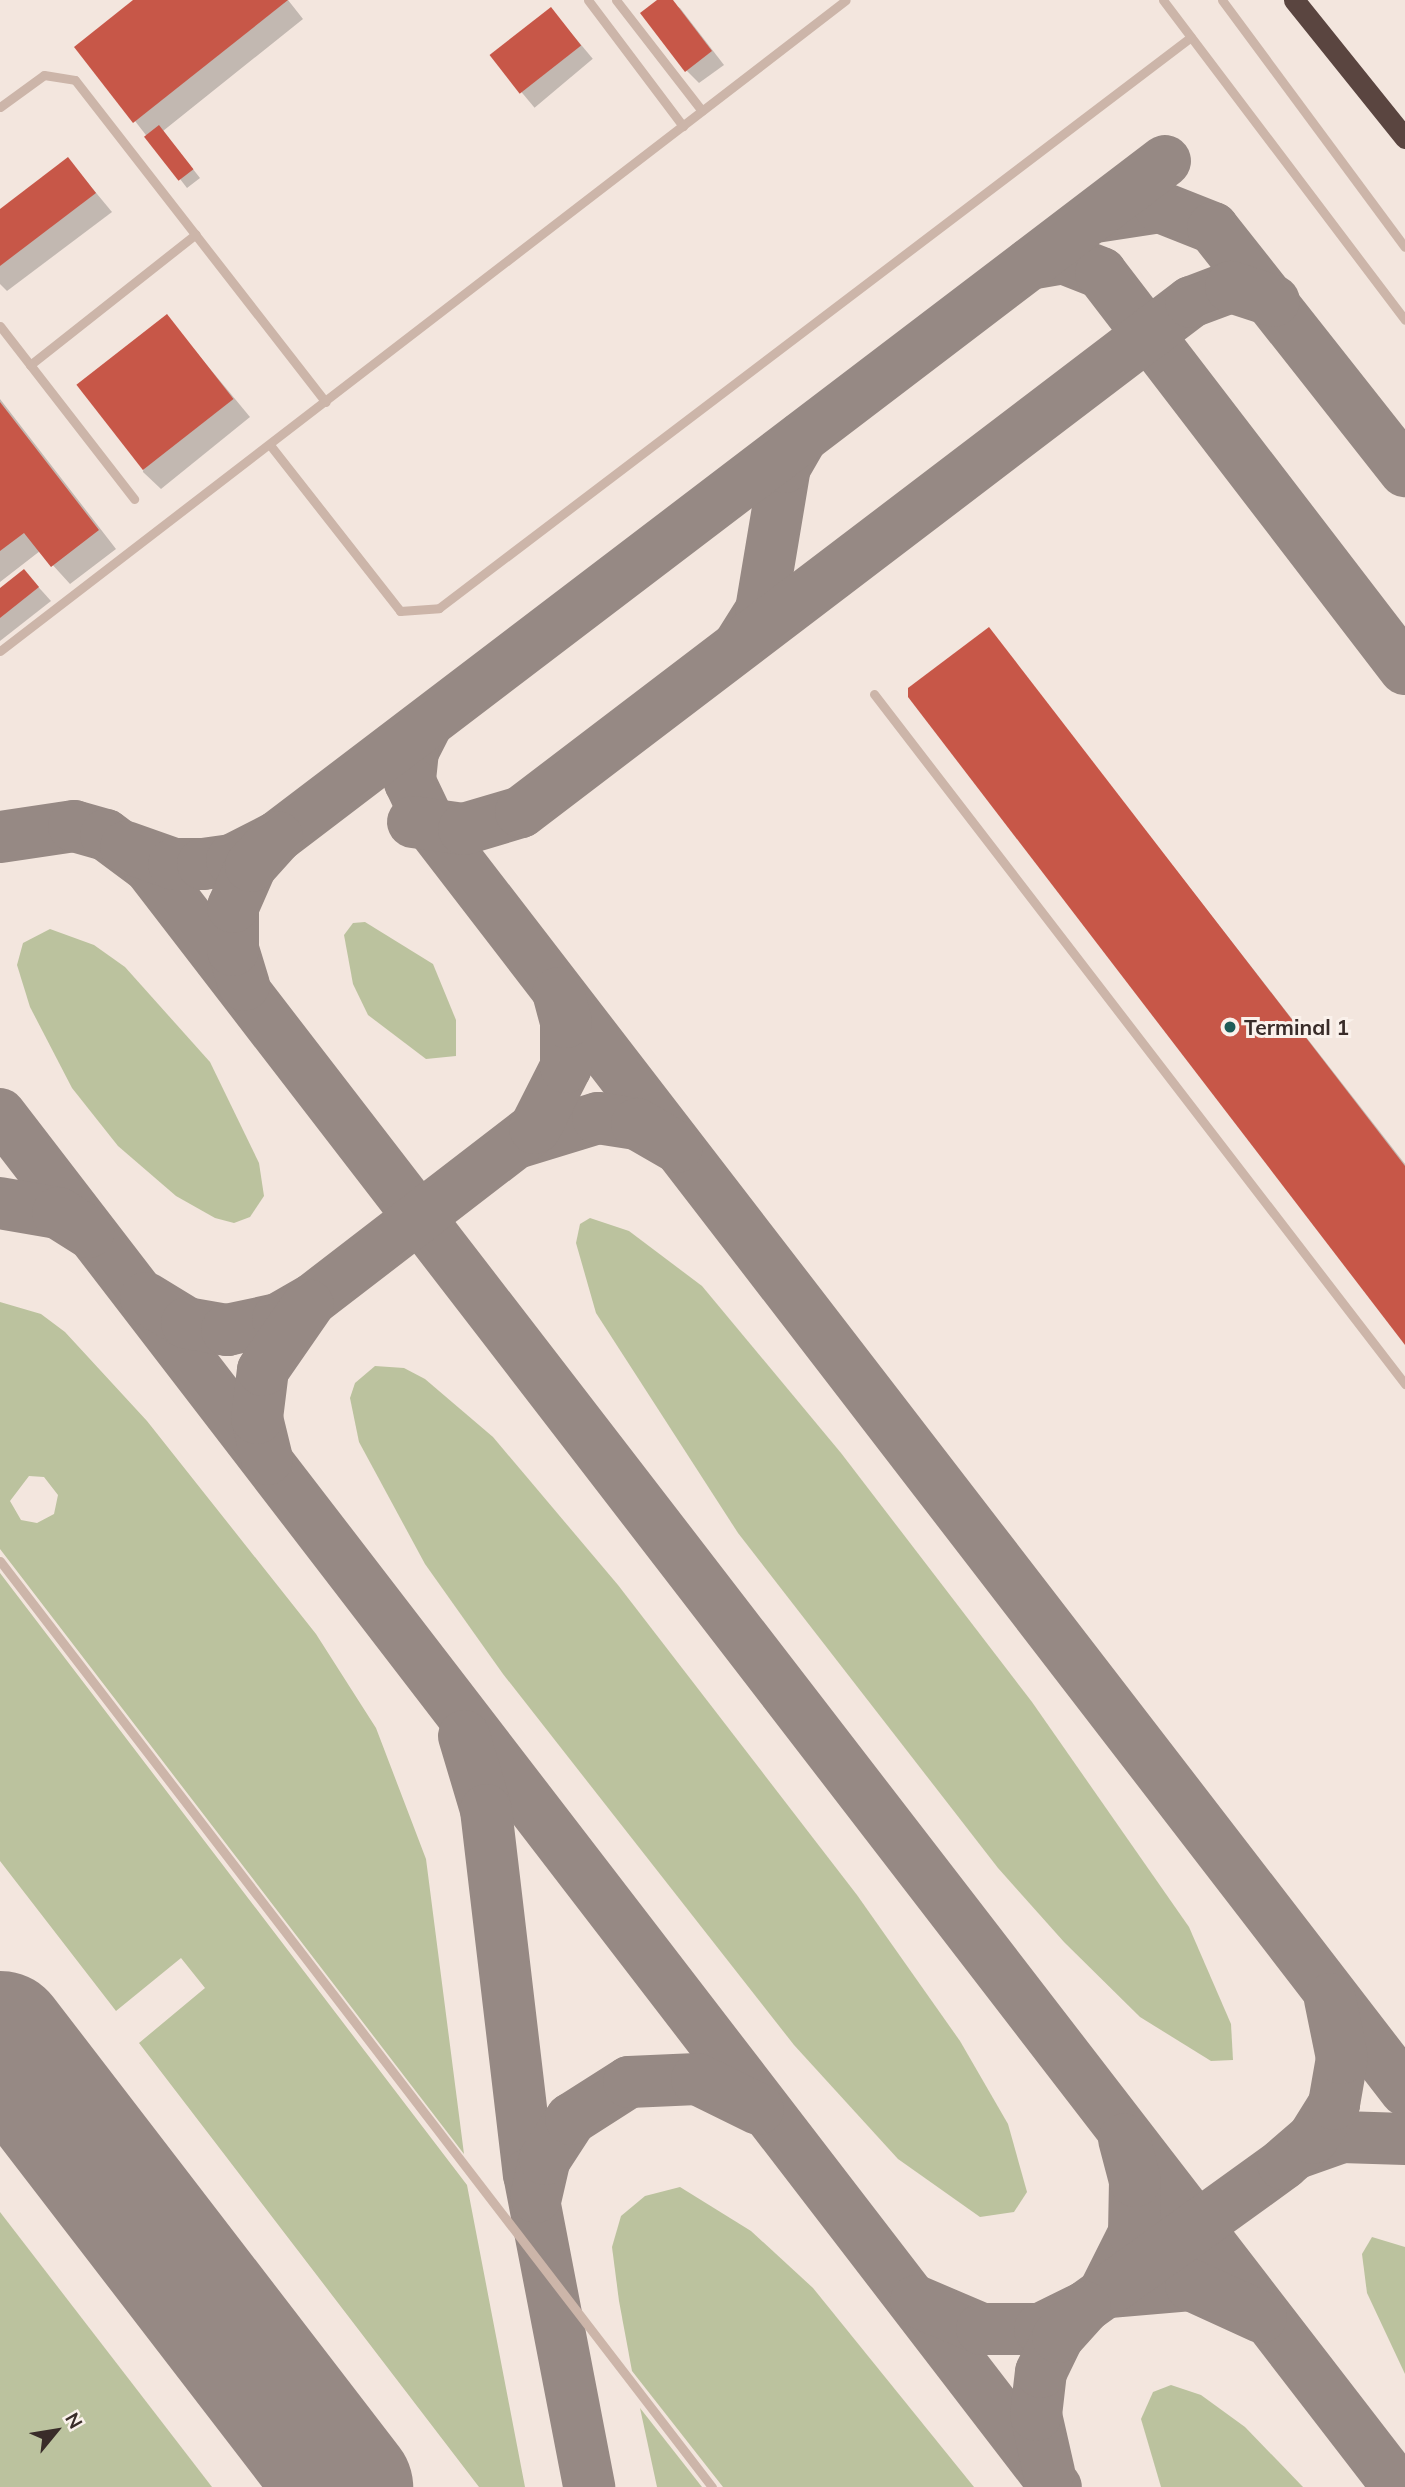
<!DOCTYPE html>
<style>
body{margin:0}
#map{position:relative;width:1405px;height:2487px;overflow:hidden;background:#f3e6de;font-family:Mulish,sans-serif}
div>[style]{position:absolute}
[style*='--x']{left:calc(var(--x)*1px);top:calc(var(--y)*1px);width:calc(var(--w)*1px);rotate:calc(var(--a)*1deg)}
.green>*{inset:0;background:#bbc29e}
.shadow>*{inset:0;background:#0003;transform-origin:0 0}
.taxiway>*{height:52px;margin:-26px;padding:0 26px;transform-origin:26px;border-radius:26px;background:#968984}
.runway>*{height:133px;margin:-66.5px;padding:0 66.5px;transform-origin:66.5px;border-radius:66.5px;background:#968984}
.building>*{inset:0;background:#c75748;transform-origin:0 0}
.lane>*{height:9px;margin:-4.5px;padding:0 4.5px;transform-origin:4.5px;border-radius:4.5px;background:#ccb5a9}
.highway>*{height:21px;margin:-10.5px;padding:0 10.5px;transform-origin:10.5px;border-radius:10.5px;background:#5a4540}
.dots>*{width:19px;height:19px;translate:-50% -50%;box-sizing:border-box;border:4px solid #faf1eb;border-radius:50%}
span{translate:-50% -50%;white-space:nowrap;text-align:center;line-height:1.15;-webkit-text-stroke:6px #faf1eb;paint-order:stroke}
.poi-label{font-size:21px;color:#392c29;font-weight:700}
.left{translate:0 -50%;text-align:left}
.north{position:absolute;left:21px;top:2396px;width:70px;height:70px;-webkit-text-stroke:5px #faf1eb;paint-order:stroke;rotate:60deg;font-size:19px;font-weight:700;line-height:28px;text-align:center;color:#392c29}
.north::after{content:'';display:block;margin:auto;width:24px;height:32px;background:#392c29;clip-path:polygon(50% 0,100% 100%,50% 72%,0 100%)}
</style>
<div id="map">
<div class="green">
<div style="clip-path:polygon(365px 922px,433px 964px,456px 1020px,456px 1056px,426px 1059px,368px 1015px,353px 984px,344px 935px,353px 923px)"></div>
<div style="clip-path:polygon(50px 929px,94px 945px,125px 967px,210px 1062px,259px 1163px,264px 1196px,250px 1217px,234px 1223px,215px 1218px,176px 1196px,118px 1146px,72px 1088px,30px 1007px,17px 965px,23px 943px)"></div>
<div style="clip-path:polygon(590px 1218px,629px 1231px,702px 1286px,841px 1453px,1032px 1702px,1189px 1927px,1231px 2024px,1233px 2060px,1211px 2061px,1140px 2017px,1064px 1942px,998px 1868px,738px 1533px,596px 1313px,576px 1243px,580px 1224px)"></div>
<div style="clip-path:polygon(evenodd,0 1302px,41px 1314px,65px 1332px,147px 1421px,316px 1634px,376px 1728px,426px 1859px,464px 2154px,0 1549px,0 1302px,29px 1476px,44px 1477px,58px 1495px,54px 1514px,37px 1523px,21px 1520px,10px 1501px,29px 1476px)"></div>
<div style="clip-path:polygon(375px 1366px,404px 1368px,425px 1379px,493px 1437px,618px 1585px,857px 1895px,960px 2041px,1008px 2124px,1027px 2192px,1014px 2212px,980px 2217px,898px 2159px,794px 2045px,503px 1674px,425px 1564px,359px 1442px,350px 1398px,355px 1383px)"></div>
<div style="clip-path:polygon(0 1573px,467px 2185px,525px 2487px,479px 2487px,139px 2043px,205px 1988px,181px 1958px,116px 2011px,0 1861px)"></div>
<div style="clip-path:polygon(680px 2187px,751px 2231px,813px 2288px,974px 2487px,723px 2487px,632px 2371px,619px 2301px,612px 2247px,621px 2216px,645px 2196px)"></div>
<div style="clip-path:polygon(0 2212px,212px 2487px,0 2487px)"></div>
<div style="clip-path:polygon(1372px 2237px,1405px 2247px,1405px 2374px,1367px 2293px,1362px 2254px)"></div>
<div style="clip-path:polygon(1171px 2385px,1201px 2395px,1245px 2427px,1303px 2487px,1161px 2487px,1141px 2419px,1153px 2392px)"></div>
<div style="clip-path:polygon(640px 2408px,702px 2487px,657px 2487px)"></div>
</div>
<div class="shadow">
<div style="clip-path:polygon(136px 0,288px 0,303px 19px,163px 131px,200px 178px,187px 188px,135px 121px)"></div>
<div style="clip-path:polygon(660px 0,680px 8px,724px 65px,699px 83px,686px 70px)"></div>
<div style="left:551px;top:9px;width:65px;height:76px;rotate:50deg"></div>
<div style="clip-path:polygon(68px 159px,112px 212px,7px 291px,0 284px,0 211px)"></div>
<div style="clip-path:polygon(167px 317px,250px 417px,161px 489px,143px 472px)"></div>
<div style="clip-path:polygon(0 399px,116px 549px,70px 584px,40px 551px,0 582px)"></div>
<div style="clip-path:polygon(24px 571px,51px 601px,0 641px,0 590px)"></div>
<div style="clip-path:polygon(989px 630px,1405px 1164px,1405px 1342px)"></div>
</div>
<div class="taxiway">
<div style="--x:1095;--y:217;--w:66;--a:-8.7"></div>
<div style="--x:1160;--y:207;--w:57;--a:21.6"></div>
<div style="--x:1213;--y:228;--w:310;--a:51.7"></div>
<div style="--x:1030;--y:264;--w:34;--a:-10"></div>
<div style="--x:1063;--y:258;--w:41;--a:21.5"></div>
<div style="--x:1101;--y:273;--w:499;--a:52.5"></div>
<div style="--x:739;--y:645;--w:41;--a:-57.8"></div>
<div style="--x:761;--y:610;--w:145;--a:-80.5"></div>
<div style="--x:785;--y:467;--w:34;--a:-60"></div>
<div style="--x:427;--y:724;--w:30;--a:117"></div>
<div style="--x:413;--y:751;--w:31;--a:96"></div>
<div style="--x:410;--y:782;--w:49;--a:64.5"></div>
<div style="--x:431;--y:826;--w:1596;--a:52.38"></div>
<div style="--x:413;--y:822;--w:51;--a:7.8"></div>
<div style="--x:464;--y:829;--w:59;--a:-16.6"></div>
<div style="--x:521;--y:812;--w:842;--a:-37.28"></div>
<div style="--x:1191;--y:302;--w:43;--a:-20.6"></div>
<div style="--x:1231;--y:287;--w:45;--a:18"></div>
<div style="--x:0;--y:837;--w:75;--a:-8.5"></div>
<div style="--x:74;--y:826;--w:33;--a:16"></div>
<div style="--x:106;--y:835;--w:54;--a:36.7"></div>
<div style="--x:149;--y:867;--w:2046;--a:52.37"></div>
<div style="--x:126;--y:847;--w:51;--a:19.5"></div>
<div style="--x:174;--y:864;--w:29;--a:0"></div>
<div style="--x:203;--y:864;--w:29;--a:-8"></div>
<div style="--x:232;--y:860;--w:51;--a:-27.1"></div>
<div style="--x:277;--y:837;--w:1116;--a:-37.28"></div>
<div style="--x:244;--y:985;--w:37;--a:-107"></div>
<div style="--x:233;--y:950;--w:43;--a:-90"></div>
<div style="--x:233;--y:907;--w:45;--a:-66.3"></div>
<div style="--x:251;--y:866;--w:39;--a:-48"></div>
<div style="--x:0;--y:1114;--w:1732;--a:52.44"></div>
<div style="--x:520;--y:1142;--w:82;--a:-17.1"></div>
<div style="--x:598;--y:1118;--w:39;--a:9"></div>
<div style="--x:637;--y:1124;--w:46;--a:29.9"></div>
<div style="--x:0;--y:1203;--w:59;--a:9.8"></div>
<div style="--x:58;--y:1213;--w:36;--a:32"></div>
<div style="--x:146;--y:1298;--w:48;--a:31.4"></div>
<div style="--x:187;--y:1323;--w:41;--a:9.9"></div>
<div style="--x:227;--y:1330;--w:52;--a:-12.2"></div>
<div style="--x:278;--y:1319;--w:40;--a:-29.7"></div>
<div style="--x:313;--y:1299;--w:280;--a:-37.6"></div>
<div style="--x:535;--y:1128;--w:68;--a:-63.1"></div>
<div style="--x:566;--y:1067;--w:45;--a:-90"></div>
<div style="--x:566;--y:1022;--w:30;--a:-105"></div>
<div style="--x:267;--y:1459;--w:42;--a:-103.7"></div>
<div style="--x:257;--y:1418;--w:48;--a:-82.9"></div>
<div style="--x:263;--y:1370;--w:79;--a:-55.3"></div>
<div style="--x:464;--y:1736;--w:77;--a:73.4"></div>
<div style="--x:486;--y:1810;--w:367;--a:83.3"></div>
<div style="--x:529;--y:2174;--w:319;--a:79.1"></div>
<div style="--x:1297;--y:2153;--w:48;--a:-19.6"></div>
<div style="--x:1342;--y:2137;--w:63;--a:1.8"></div>
<div style="--x:536;--y:2197;--w:39;--a:-77"></div>
<div style="--x:545;--y:2159;--w:48;--a:-57"></div>
<div style="--x:571;--y:2119;--w:69;--a:-32.5"></div>
<div style="--x:629;--y:2082;--w:68;--a:-2.5"></div>
<div style="--x:697;--y:2079;--w:68;--a:26.2"></div>
<div style="--x:1105;--y:2291;--w:65;--a:-63.4"></div>
<div style="--x:1134;--y:2233;--w:52;--a:-88.9"></div>
<div style="--x:1135;--y:2181;--w:43;--a:-104.7"></div>
<div style="--x:1109;--y:2292;--w:82;--a:-4.9"></div>
<div style="--x:1191;--y:2285;--w:77;--a:24.6"></div>
<div style="--x:916;--y:2301;--w:72;--a:23"></div>
<div style="--x:982;--y:2329;--w:58;--a:0"></div>
<div style="--x:1040;--y:2329;--w:50;--a:-26.1"></div>
<div style="--x:1085;--y:2307;--w:244;--a:-35.8"></div>
<div style="--x:1283;--y:2164;--w:40;--a:-41"></div>
<div style="--x:1313;--y:2138;--w:40;--a:-58"></div>
<div style="--x:1334;--y:2104;--w:47;--a:-80.1"></div>
<div style="--x:1342;--y:2058;--w:60;--a:-101.5"></div>
<div style="--x:1049;--y:2472;--w:58;--a:-102.8"></div>
<div style="--x:1036;--y:2415;--w:43;--a:-83.4"></div>
<div style="--x:1041;--y:2372;--w:39;--a:-64"></div>
<div style="--x:1058;--y:2337;--w:40;--a:-48"></div>
</div>
<div class="runway">
<div style="--x:0;--y:2037;--w:568;--a:52.44"></div>
</div>
<div class="building">
<div style="clip-path:polygon(133px 0,288px 0,133px 123px,74px 47px)"></div>
<div style="clip-path:polygon(657px 0,673px 0,712px 51px,685px 72px,640px 13px)"></div>
<div style="left:551px;top:7px;width:49px;height:78px;rotate:52deg"></div>
<div style="left:159px;top:125px;width:56px;height:19px;rotate:52deg"></div>
<div style="clip-path:polygon(68px 157px,96px 193px,0 266px,0 209px)"></div>
<div style="left:167px;top:314px;width:108px;height:115px;rotate:52deg"></div>
<div style="clip-path:polygon(0 402px,99px 530px,51px 567px,24px 533px,0 551px)"></div>
<div style="clip-path:polygon(24px 569px,39px 587px,0 618px,0 588px)"></div>
<div style="clip-path:polygon(989px 627px,1405px 1166px,1405px 1345px,908px 697px,908px 688px)"></div>
</div>
<div class="lane">
<div style="--x:588;--y:0;--w:158;--a:53"></div>
<div style="--x:616;--y:0;--w:140;--a:52.2"></div>
<div style="--x:1163;--y:0;--w:401;--a:52.9"></div>
<div style="--x:1222;--y:0;--w:307;--a:53.5"></div>
<div style="--x:0;--y:107;--w:54;--a:-36"></div>
<div style="--x:44;--y:75;--w:31;--a:9"></div>
<div style="--x:75;--y:80;--w:408;--a:52.1"></div>
<div style="--x:0;--y:326;--w:219;--a:52.2"></div>
<div style="--x:30;--y:365;--w:211;--a:-38.3"></div>
<div style="--x:270;--y:445;--w:211;--a:51.9"></div>
<div style="--x:400;--y:611;--w:39;--a:-4"></div>
<div style="--x:439;--y:608;--w:944;--a:-37.21"></div>
<div style="--x:0;--y:651;--w:1067;--a:-37.58"></div>
<div style="--x:874;--y:694;--w:871;--a:52.42"></div>
<div style="--x:0;--y:1561;--w:1168;--a:52.44"></div>
</div>
<div class="highway">
<div style="--x:1294;--y:0;--w:177;--a:51.2"></div>
</div>
<div class="dots">
<div style="left:1230px;top:1027px;background:#1e5b57"></div>
</div>
<div class="poi-label">
<span class="left" style="left:1244px;top:1027px">Terminal 1</span>
</div>
<div class="north">N</div>
</div>
